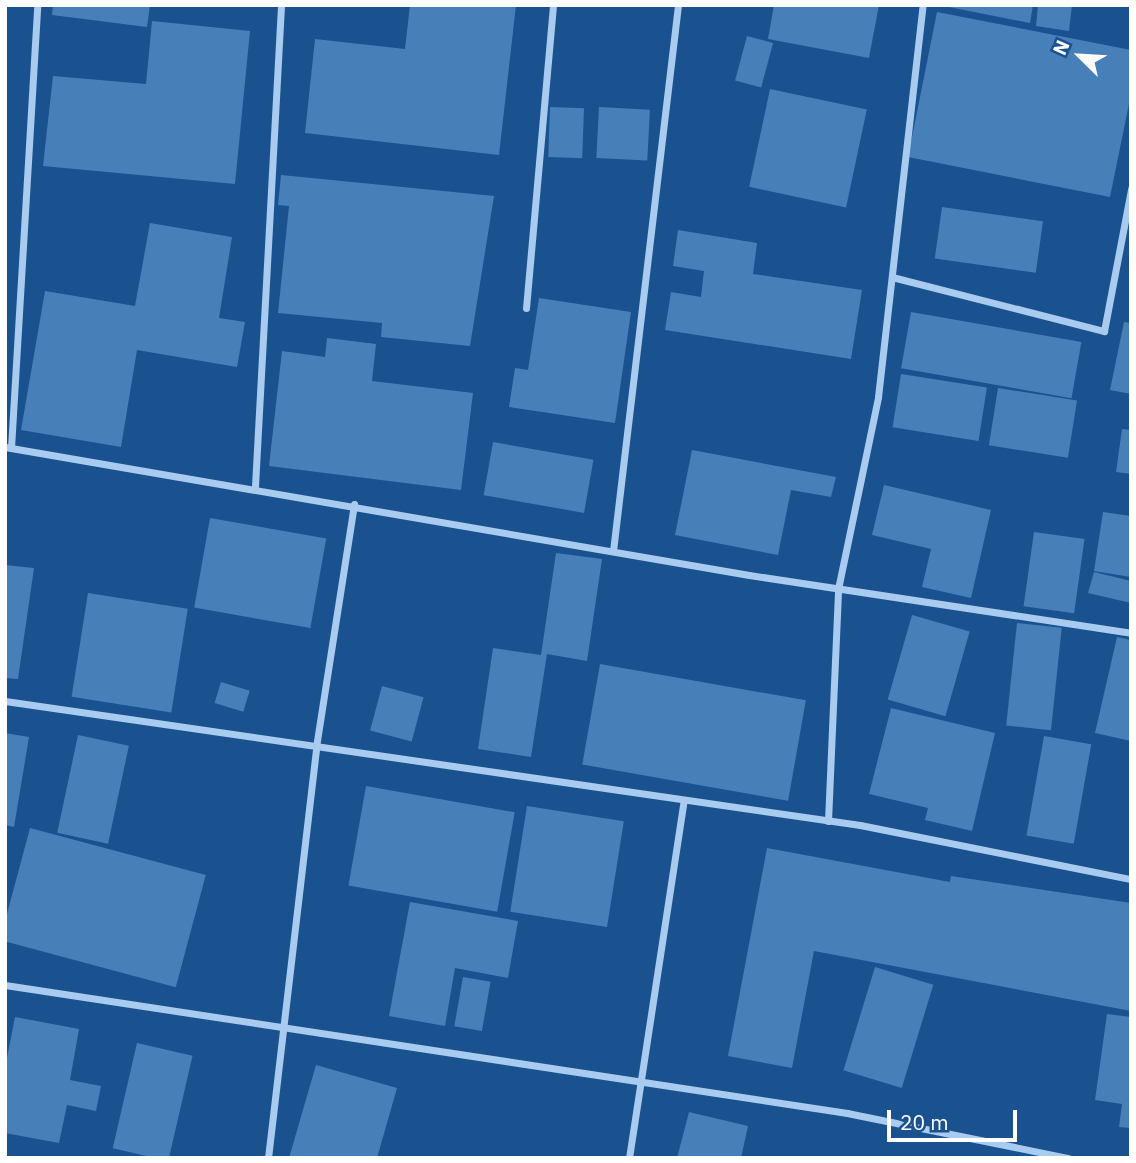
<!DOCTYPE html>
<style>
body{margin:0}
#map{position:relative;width:1136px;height:1163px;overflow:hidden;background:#1a5290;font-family:"IBM Plex Sans",sans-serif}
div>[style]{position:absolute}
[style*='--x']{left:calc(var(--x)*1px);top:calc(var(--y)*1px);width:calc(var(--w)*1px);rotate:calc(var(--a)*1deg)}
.building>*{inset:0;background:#477fb9;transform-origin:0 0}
.minor>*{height:7px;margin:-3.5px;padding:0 3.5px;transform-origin:3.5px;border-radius:3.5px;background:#a8cbef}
span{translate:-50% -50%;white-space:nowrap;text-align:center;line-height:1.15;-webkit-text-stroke:5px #1a5290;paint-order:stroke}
.frame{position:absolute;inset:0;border:7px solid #fff;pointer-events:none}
.north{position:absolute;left:1045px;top:21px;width:70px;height:70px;-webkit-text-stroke:5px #1a5290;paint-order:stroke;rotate:294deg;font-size:19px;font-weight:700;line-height:28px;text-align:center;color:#fff}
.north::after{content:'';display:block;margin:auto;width:24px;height:32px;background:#fff;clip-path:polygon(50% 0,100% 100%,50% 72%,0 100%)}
.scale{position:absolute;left:887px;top:1110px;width:130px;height:32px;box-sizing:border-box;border:4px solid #fff;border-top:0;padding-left:9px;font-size:21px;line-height:24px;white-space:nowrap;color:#fff;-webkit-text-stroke:5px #1a5290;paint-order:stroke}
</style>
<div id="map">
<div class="building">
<div style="clip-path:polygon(53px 5px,150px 5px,147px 27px,52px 15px)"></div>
<div style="clip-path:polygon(410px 5px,516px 5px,499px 155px,305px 133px,315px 39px,405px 49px)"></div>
<div style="clip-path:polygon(774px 5px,879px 5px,869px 58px,768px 39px)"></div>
<div style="clip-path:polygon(939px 5px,1033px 5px,1030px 23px)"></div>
<div style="clip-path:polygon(1038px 5px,1072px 5px,1069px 31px,1036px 26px)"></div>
<div style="clip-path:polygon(937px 12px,1131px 50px,1131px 94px,1110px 197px,908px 157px)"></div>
<div style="clip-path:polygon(152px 21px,250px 31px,235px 184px,43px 166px,53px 76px,146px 84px)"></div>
<div style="left:747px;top:36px;width:27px;height:46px;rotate:15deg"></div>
<div style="left:770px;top:89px;width:99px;height:100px;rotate:12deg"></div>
<div style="left:550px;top:107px;width:34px;height:50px;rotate:2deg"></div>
<div style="left:599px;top:107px;width:51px;height:51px;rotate:3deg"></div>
<div style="clip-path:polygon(281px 175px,494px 196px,470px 346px,381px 337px,382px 323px,278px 313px,289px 206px,278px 205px)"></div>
<div style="left:942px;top:207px;width:102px;height:52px;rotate:8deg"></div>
<div style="clip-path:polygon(150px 223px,232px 237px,219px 318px,245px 322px,237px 367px,137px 350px,121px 447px,21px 430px,45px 291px,135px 306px)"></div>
<div style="clip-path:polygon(678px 230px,757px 243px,753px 274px,862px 290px,851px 359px,665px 330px,671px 292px,701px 297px,704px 271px,673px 266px)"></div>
<div style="clip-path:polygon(539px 298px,631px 312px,615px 423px,509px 407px,515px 368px,528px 370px)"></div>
<div style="left:911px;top:312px;width:173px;height:57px;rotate:10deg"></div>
<div style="clip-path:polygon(1124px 322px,1131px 323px,1131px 394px,1110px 390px)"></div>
<div style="clip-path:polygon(327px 338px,376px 344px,372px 381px,473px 393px,461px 490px,269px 466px,282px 351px,325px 357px)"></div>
<div style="left:901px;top:374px;width:87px;height:54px;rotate:9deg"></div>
<div style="left:998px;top:388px;width:80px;height:58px;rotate:9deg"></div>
<div style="clip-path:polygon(1122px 429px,1131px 430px,1131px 474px,1116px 472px)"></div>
<div style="left:493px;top:442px;width:102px;height:54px;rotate:10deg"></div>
<div style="clip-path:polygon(692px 450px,836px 477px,831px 497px,791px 490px,778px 555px,675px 535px)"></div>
<div style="clip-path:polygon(884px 485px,991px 510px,971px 598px,922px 587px,931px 549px,872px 535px)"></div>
<div style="clip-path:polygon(1103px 512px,1131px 516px,1131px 577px,1094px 571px)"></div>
<div style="left:210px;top:518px;width:118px;height:91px;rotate:10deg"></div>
<div style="left:1034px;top:532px;width:51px;height:75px;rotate:8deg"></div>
<div style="clip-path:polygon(556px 553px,602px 559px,587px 661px,547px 654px,531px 757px,478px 749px,493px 648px,541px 655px)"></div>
<div style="clip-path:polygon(5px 565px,34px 568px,18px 679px,5px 678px)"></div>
<div style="clip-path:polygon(1094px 572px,1131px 581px,1131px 603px,1088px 593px)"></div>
<div style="left:88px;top:593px;width:101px;height:105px;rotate:9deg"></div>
<div style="left:912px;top:615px;width:60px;height:88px;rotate:16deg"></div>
<div style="left:1017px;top:623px;width:45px;height:103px;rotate:6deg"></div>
<div style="clip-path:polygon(1117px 637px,1131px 640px,1131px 741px,1095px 733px)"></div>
<div style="left:600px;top:664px;width:209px;height:102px;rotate:10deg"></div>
<div style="left:221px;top:682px;width:30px;height:22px;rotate:17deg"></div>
<div style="left:382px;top:686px;width:43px;height:46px;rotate:15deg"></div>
<div style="clip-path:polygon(891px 708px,995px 733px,972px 831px,925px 820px,928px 808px,869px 794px)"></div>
<div style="clip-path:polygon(5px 733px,29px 737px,14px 827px,5px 825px)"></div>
<div style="left:78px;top:735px;width:52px;height:100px;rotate:12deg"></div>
<div style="left:1044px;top:736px;width:48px;height:101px;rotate:10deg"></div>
<div style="left:366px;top:786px;width:151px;height:101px;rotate:10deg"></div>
<div style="left:527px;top:806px;width:98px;height:107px;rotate:9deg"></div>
<div style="left:30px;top:828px;width:182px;height:116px;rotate:15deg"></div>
<div style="clip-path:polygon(767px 848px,950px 882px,951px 876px,1131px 903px,1131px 1011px,814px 951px,792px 1068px,728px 1056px)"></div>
<div style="clip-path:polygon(410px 902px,518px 921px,508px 978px,455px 968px,445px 1026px,389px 1016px)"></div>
<div style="left:875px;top:967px;width:61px;height:108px;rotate:17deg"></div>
<div style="left:463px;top:977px;width:28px;height:50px;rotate:10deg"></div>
<div style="clip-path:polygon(1107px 1014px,1131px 1017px,1131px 1128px,1119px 1127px,1122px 1104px,1095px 1100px)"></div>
<div style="clip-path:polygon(15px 1017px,79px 1029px,70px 1080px,101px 1086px,96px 1111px,67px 1105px,59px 1143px,5px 1133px,5px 1068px)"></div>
<div style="left:137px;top:1043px;width:57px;height:108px;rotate:13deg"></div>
<div style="clip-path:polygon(316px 1065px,397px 1088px,377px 1158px,289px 1158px)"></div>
<div style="clip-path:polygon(689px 1112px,748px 1126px,741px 1158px,677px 1158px)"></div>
</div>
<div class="minor">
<div style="--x:892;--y:277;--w:219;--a:14.3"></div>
<div style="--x:1104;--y:331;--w:145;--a:-79.2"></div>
<div style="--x:526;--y:308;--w:304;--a:-84.9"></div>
<div style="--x:5;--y:447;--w:755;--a:9.76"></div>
<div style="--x:749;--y:575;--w:386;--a:8.6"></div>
<div style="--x:11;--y:448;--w:444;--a:-86.6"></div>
<div style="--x:255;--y:486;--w:482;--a:-86.9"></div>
<div style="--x:613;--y:551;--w:550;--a:-83.21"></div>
<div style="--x:5;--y:701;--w:864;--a:8.25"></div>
<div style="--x:860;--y:825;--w:276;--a:11.3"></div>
<div style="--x:828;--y:821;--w:232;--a:-87.5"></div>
<div style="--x:838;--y:589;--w:196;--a:-78.2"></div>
<div style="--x:878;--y:397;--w:395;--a:-83.5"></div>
<div style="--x:5;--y:985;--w:852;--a:8.64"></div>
<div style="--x:847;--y:1113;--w:226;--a:11.5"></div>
<div style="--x:268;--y:1158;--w:414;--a:-83.3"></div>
<div style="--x:316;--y:747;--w:246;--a:-81.1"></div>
<div style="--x:629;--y:1158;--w:362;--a:-81.3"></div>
</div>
<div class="frame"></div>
<div class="north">N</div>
<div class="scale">20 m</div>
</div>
